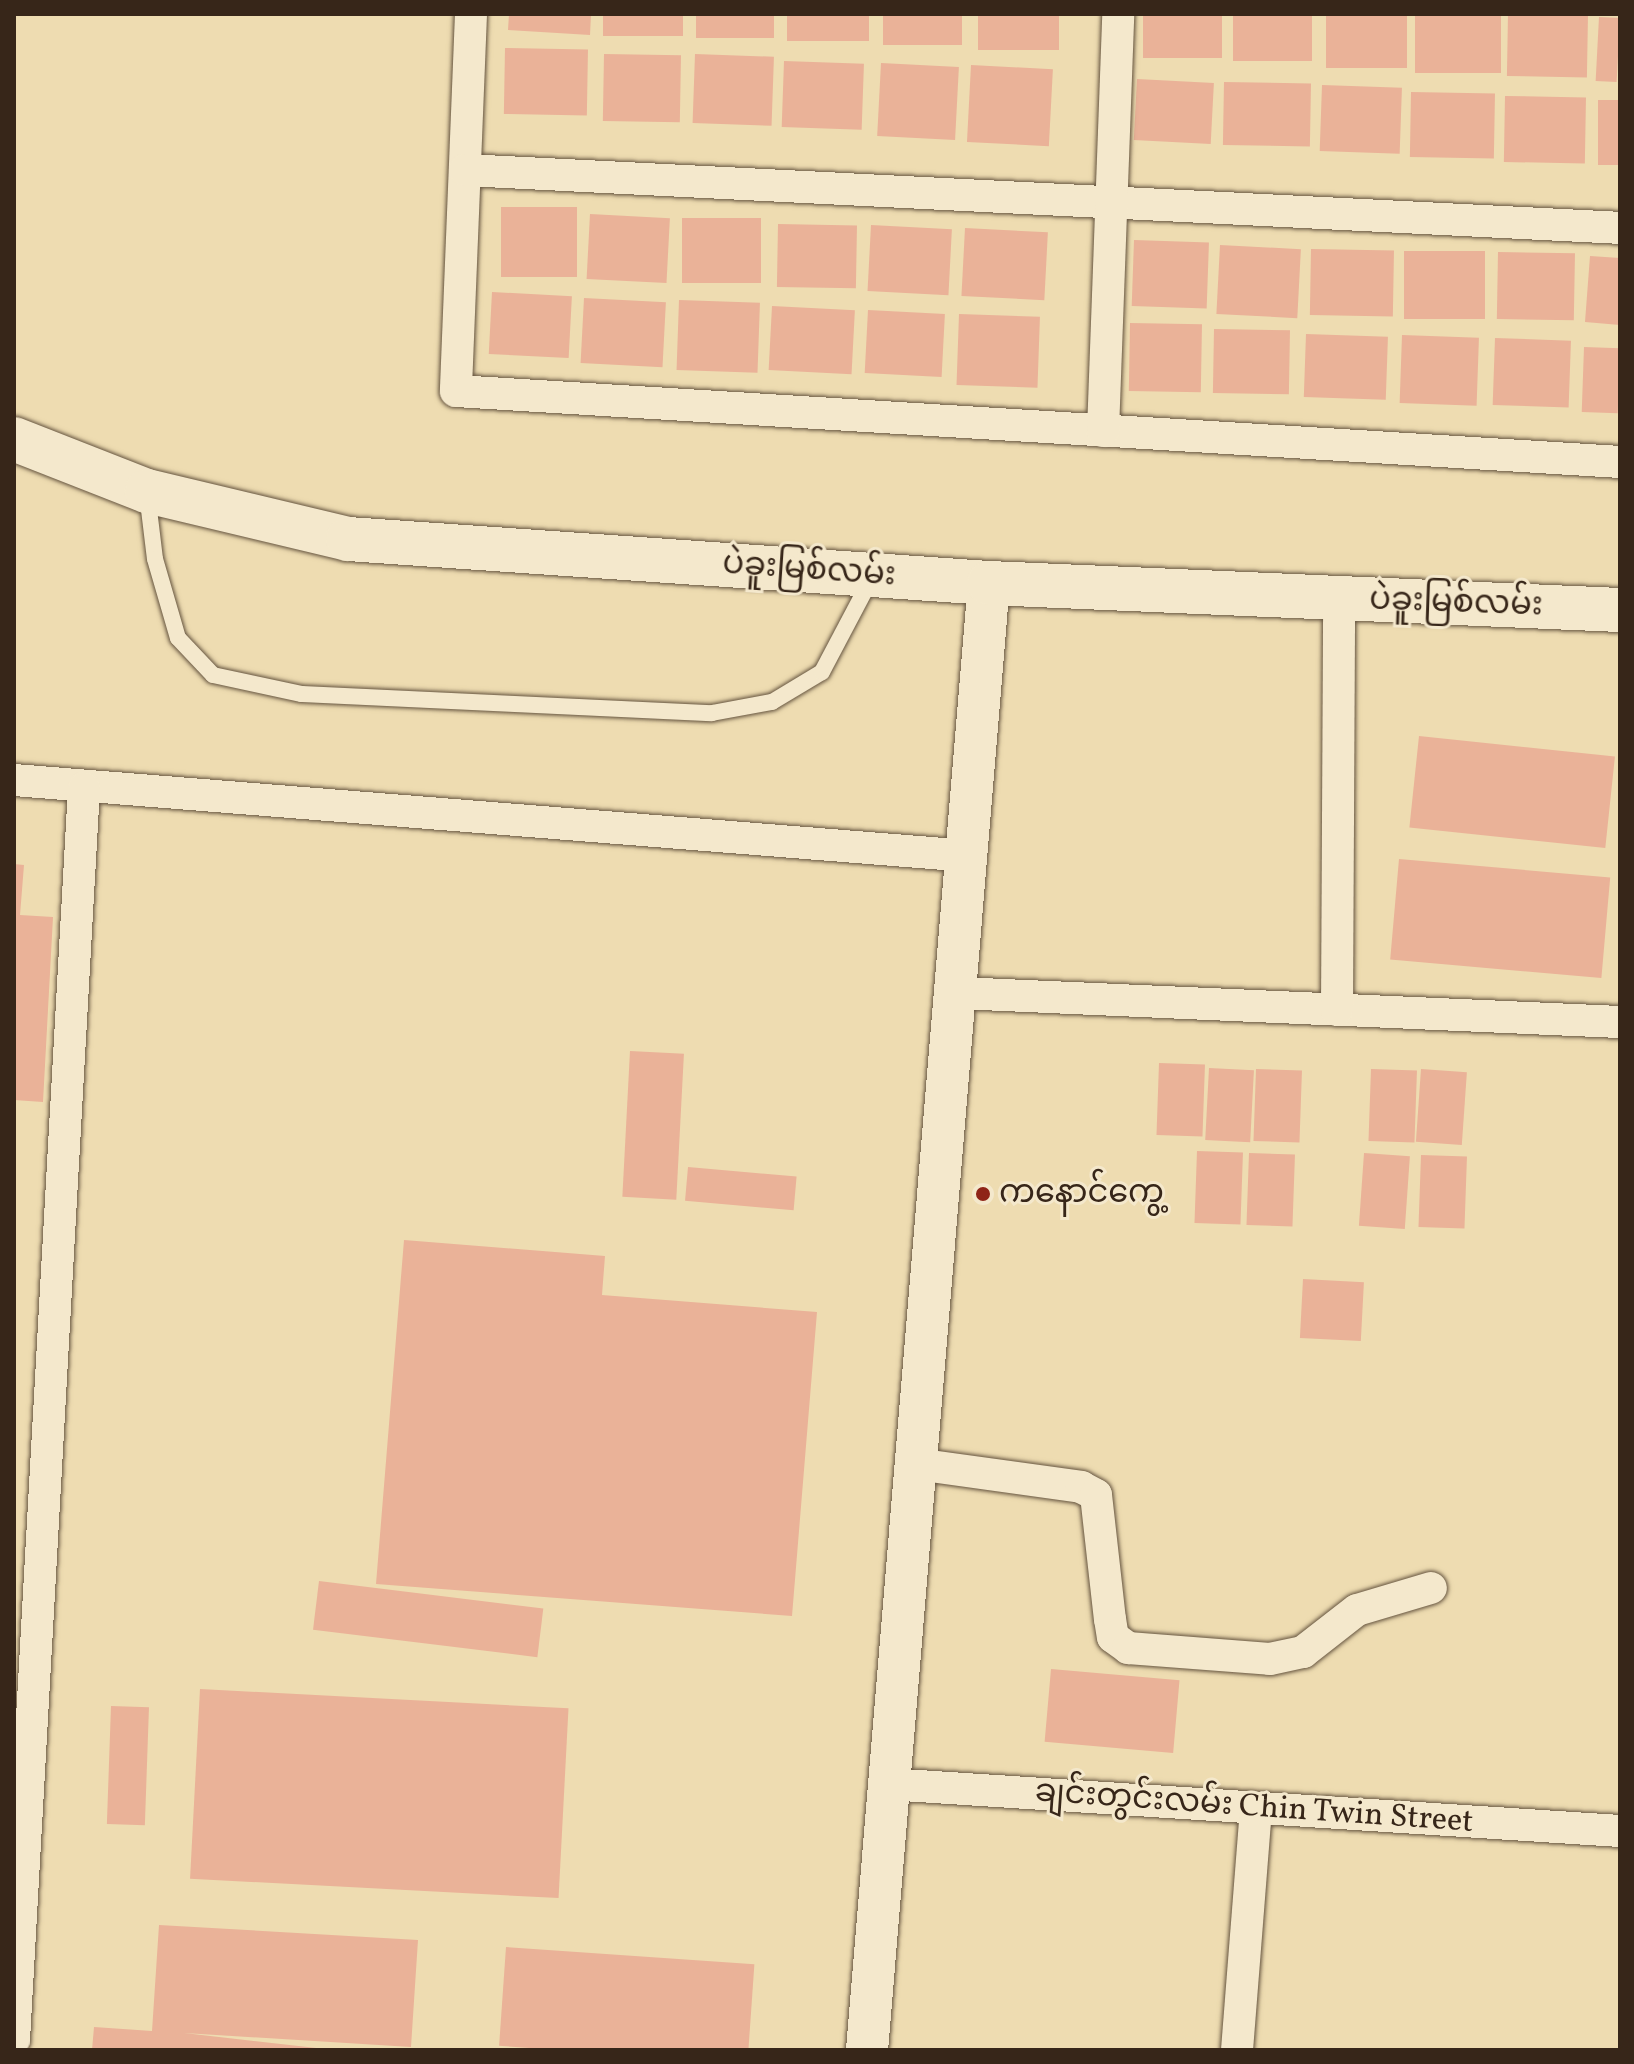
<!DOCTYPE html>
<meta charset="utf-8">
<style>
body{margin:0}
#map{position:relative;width:1634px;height:2064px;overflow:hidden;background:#eedcb1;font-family:Vollkorn,"Noto Sans Myanmar",serif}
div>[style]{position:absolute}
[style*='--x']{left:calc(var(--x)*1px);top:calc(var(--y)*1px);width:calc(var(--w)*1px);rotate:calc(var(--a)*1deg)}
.building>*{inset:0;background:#eab298;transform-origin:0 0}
.roads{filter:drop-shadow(0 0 2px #65543f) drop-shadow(0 0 2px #65543f)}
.service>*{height:16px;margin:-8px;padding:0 8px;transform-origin:8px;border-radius:8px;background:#f4e8cc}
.minor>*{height:32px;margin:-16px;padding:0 16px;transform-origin:16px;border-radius:16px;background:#f4e8cc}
.tertiary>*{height:42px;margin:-21px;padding:0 21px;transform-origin:21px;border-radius:21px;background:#f4e8cc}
.secondary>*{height:44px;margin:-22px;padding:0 22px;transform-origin:22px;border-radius:22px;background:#f4e8cc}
.dots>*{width:22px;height:22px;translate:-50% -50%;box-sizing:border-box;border:4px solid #f4e8cc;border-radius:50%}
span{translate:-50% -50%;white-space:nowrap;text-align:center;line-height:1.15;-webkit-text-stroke:6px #f4e8cc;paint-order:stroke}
.street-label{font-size:32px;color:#372619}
.poi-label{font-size:32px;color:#372619}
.left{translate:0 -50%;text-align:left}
.frame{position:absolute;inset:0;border:16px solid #372619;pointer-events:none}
</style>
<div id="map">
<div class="building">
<div style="clip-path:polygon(509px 14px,591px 14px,590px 35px,508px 30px)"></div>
<div style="left:603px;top:14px;width:80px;height:22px"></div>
<div style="left:696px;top:14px;width:78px;height:24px"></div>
<div style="left:787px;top:14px;width:82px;height:27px"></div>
<div style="left:883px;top:14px;width:79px;height:31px"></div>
<div style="left:978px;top:14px;width:81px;height:36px"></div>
<div style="left:1143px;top:14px;width:79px;height:44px"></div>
<div style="left:1233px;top:14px;width:79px;height:47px"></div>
<div style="left:1326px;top:14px;width:81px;height:54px"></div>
<div style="left:1415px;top:14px;width:86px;height:59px"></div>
<div style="left:1508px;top:14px;width:80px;height:62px;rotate:1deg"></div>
<div style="left:1599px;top:17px;width:21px;height:64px;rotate:3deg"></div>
<div style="left:505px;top:48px;width:83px;height:66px;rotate:1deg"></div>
<div style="left:604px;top:54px;width:77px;height:67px;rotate:1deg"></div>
<div style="left:695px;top:54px;width:79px;height:69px;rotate:2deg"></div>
<div style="left:784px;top:61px;width:80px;height:66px;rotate:2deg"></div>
<div style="left:881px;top:63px;width:78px;height:73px;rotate:3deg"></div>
<div style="left:971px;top:65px;width:82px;height:77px;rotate:3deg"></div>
<div style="left:1137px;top:79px;width:77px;height:61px;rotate:3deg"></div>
<div style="left:1224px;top:82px;width:87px;height:63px;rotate:1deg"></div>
<div style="left:1322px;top:85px;width:80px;height:66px;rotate:2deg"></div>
<div style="left:1411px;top:92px;width:84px;height:65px;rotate:1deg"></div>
<div style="left:1505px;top:96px;width:81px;height:66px;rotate:1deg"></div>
<div style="left:1598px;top:100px;width:22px;height:65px"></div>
<div style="left:577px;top:207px;width:70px;height:76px;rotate:90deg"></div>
<div style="left:590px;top:214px;width:80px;height:65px;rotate:3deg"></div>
<div style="left:682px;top:218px;width:79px;height:65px"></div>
<div style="left:778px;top:224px;width:79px;height:63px;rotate:1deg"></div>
<div style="left:871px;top:225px;width:81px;height:66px;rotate:3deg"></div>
<div style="left:965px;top:228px;width:83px;height:68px;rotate:3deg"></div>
<div style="left:1134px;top:240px;width:75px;height:66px;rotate:2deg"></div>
<div style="left:1220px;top:245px;width:81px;height:69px;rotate:3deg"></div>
<div style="left:1311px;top:249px;width:83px;height:66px;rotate:1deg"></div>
<div style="left:1404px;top:251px;width:81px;height:68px"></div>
<div style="left:1498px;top:252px;width:77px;height:67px;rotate:1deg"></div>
<div style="clip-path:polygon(1590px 256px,1620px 258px,1620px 325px,1585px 322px)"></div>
<div style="left:492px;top:292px;width:80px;height:62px;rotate:3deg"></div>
<div style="left:584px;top:298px;width:82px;height:65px;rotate:3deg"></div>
<div style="left:679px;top:300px;width:81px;height:70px;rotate:2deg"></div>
<div style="left:772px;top:306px;width:83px;height:64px;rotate:3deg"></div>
<div style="left:868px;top:310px;width:77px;height:63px;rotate:3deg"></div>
<div style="left:959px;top:314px;width:81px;height:71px;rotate:2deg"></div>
<div style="left:1130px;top:323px;width:72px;height:68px;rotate:1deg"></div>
<div style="left:1214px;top:329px;width:76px;height:64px;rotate:1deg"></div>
<div style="left:1306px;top:334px;width:82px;height:63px;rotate:2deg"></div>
<div style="left:1402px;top:335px;width:77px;height:68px;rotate:2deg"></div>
<div style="left:1495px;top:338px;width:76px;height:67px;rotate:2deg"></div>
<div style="left:1584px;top:347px;width:36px;height:65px;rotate:2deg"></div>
<div style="left:1419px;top:736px;width:197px;height:92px;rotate:6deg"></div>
<div style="left:1399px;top:859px;width:212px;height:101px;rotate:5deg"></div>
<div style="clip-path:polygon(14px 864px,24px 865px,20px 915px,53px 917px,43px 1102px,14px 1100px)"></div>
<div style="left:630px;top:1051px;width:54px;height:146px;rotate:3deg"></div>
<div style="left:1159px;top:1063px;width:46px;height:72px;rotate:2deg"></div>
<div style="left:1209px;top:1068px;width:45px;height:72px;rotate:3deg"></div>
<div style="left:1256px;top:1069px;width:46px;height:72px;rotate:2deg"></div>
<div style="left:1371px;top:1069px;width:46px;height:72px;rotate:2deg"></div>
<div style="left:1421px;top:1069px;width:46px;height:73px;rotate:4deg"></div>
<div style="left:1197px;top:1151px;width:46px;height:72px;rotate:2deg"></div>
<div style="left:1249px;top:1153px;width:46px;height:72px;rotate:2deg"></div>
<div style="left:1364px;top:1153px;width:46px;height:73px;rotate:4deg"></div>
<div style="left:1421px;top:1155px;width:46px;height:72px;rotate:2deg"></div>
<div style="left:688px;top:1167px;width:109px;height:34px;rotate:5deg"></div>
<div style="clip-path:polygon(404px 1240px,605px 1256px,602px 1295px,817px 1312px,792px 1616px,376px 1584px)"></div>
<div style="left:1303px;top:1279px;width:61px;height:59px;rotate:3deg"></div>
<div style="left:319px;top:1581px;width:226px;height:49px;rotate:7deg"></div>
<div style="left:1051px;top:1669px;width:129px;height:73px;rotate:5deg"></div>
<div style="left:200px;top:1689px;width:369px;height:190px;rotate:3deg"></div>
<div style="left:111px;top:1706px;width:38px;height:118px;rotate:2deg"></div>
<div style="clip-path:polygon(159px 1925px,418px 1940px,411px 2047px,184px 2033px,334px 2050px,92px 2050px,94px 2027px,152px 2031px)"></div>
<div style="left:506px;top:1947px;width:249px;height:99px;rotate:4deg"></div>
</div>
<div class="roads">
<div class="service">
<div style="--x:147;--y:493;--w:66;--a:83.1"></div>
<div style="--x:155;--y:559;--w:82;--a:73.8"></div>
<div style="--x:178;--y:638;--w:51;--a:46.6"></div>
<div style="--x:213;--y:675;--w:91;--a:12.1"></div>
<div style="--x:302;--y:694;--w:410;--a:2.7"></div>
<div style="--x:712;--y:713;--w:61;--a:-10.4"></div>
<div style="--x:772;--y:702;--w:58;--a:-31"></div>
<div style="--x:822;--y:672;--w:107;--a:-62.2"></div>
</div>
<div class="minor">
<div style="--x:471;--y:14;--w:377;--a:92.3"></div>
<div style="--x:456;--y:391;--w:1166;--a:3.49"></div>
<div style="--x:465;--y:170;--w:1156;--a:2.87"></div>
<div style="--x:1103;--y:431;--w:417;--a:-87.9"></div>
<div style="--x:14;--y:780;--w:957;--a:4.55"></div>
<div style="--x:958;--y:993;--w:663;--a:2.51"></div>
<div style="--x:1337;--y:1010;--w:410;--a:-89.7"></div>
<div style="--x:916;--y:1464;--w:167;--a:7.9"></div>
<div style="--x:1081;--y:1487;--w:17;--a:28"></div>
<div style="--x:1096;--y:1495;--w:125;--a:83.6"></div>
<div style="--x:1110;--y:1619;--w:18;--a:81"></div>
<div style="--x:1113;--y:1637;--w:19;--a:36"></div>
<div style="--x:1128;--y:1648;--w:142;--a:4.4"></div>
<div style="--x:1270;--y:1659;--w:34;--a:-12"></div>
<div style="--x:1303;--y:1652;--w:68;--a:-37.9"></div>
<div style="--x:1357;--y:1610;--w:77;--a:-16.6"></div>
<div style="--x:887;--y:1784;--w:735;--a:3.67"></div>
<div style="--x:14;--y:2040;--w:1254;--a:-86.8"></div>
<div style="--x:1237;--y:2050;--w:243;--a:-85.5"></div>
</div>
<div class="tertiary">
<div style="--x:867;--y:2050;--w:1472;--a:-85.25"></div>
</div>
<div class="secondary">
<div style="--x:14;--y:439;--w:143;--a:21.4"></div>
<div style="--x:147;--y:491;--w:207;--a:13.4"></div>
<div style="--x:348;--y:539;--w:643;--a:3.93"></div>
<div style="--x:989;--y:583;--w:632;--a:2.45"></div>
</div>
</div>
<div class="dots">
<div style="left:983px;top:1194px;background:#8f2418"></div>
</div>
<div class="street-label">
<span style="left:809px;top:571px;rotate:4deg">ပဲခူးမြစ်လမ်း</span>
<span style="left:1456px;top:604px;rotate:2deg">ပဲခူးမြစ်လမ်း</span>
<span style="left:1254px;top:1808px;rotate:4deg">ချင်းတွင်းလမ်း Chin Twin Street</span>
</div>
<div class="poi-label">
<span class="left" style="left:999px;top:1194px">ကနောင်ကွေ့</span>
</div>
<div class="frame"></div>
</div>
